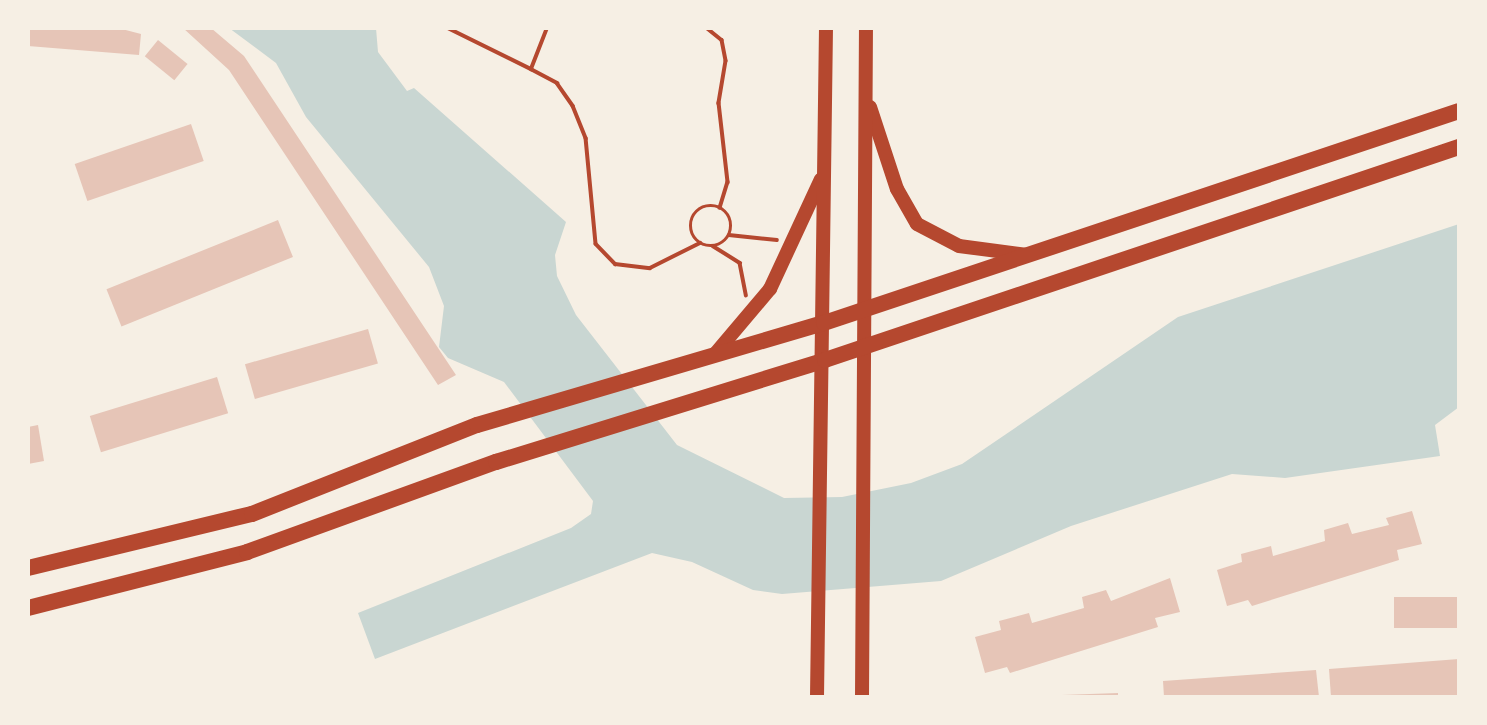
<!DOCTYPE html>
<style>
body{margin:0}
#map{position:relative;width:1487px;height:725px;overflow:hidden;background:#f6efe4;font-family:Montserrat,sans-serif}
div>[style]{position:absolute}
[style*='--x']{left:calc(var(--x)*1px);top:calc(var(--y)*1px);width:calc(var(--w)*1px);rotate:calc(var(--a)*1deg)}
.water>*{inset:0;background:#c9d6d2}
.building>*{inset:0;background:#e6c5b7;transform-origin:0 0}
.path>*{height:3.5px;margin:-1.75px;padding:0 1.75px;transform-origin:1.75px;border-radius:1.75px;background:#b5482f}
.path>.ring{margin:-1.75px;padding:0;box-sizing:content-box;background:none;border:3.5px solid #b5482f;border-radius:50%}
.secondary>*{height:14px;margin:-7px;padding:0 7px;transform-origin:7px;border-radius:7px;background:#b5482f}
.primary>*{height:16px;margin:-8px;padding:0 8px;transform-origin:8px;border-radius:8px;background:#b5482f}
span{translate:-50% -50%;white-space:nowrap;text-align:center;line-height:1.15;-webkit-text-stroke:7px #f6efe4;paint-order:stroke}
.frame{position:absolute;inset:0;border:30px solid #f6efe4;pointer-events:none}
</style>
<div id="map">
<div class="water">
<div style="clip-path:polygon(229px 28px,376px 28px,378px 52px,407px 91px,414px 88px,566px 222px,555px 255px,557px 276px,576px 315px,677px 445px,784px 498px,842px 497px,911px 483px,962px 464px,1178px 317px,1459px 224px,1459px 407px,1435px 425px,1440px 456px,1285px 478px,1232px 474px,1071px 526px,941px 581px,782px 594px,753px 590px,692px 562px,652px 553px,375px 659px,358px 613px,571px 528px,591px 514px,593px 501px,504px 382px,448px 358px,439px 347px,444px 306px,429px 267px,306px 117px,276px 63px)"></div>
</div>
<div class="building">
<div style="clip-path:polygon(28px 28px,118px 28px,141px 34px,139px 55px,28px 46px)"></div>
<div style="clip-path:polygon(183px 28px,211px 28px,244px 56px,456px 375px,438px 385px,229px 70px)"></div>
<div style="left:158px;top:40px;width:38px;height:21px;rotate:39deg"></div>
<div style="left:191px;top:124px;width:39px;height:123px;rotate:71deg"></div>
<div style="left:278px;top:220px;width:40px;height:185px;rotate:68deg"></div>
<div style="left:368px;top:329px;width:36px;height:128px;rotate:74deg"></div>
<div style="left:217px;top:377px;width:38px;height:133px;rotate:73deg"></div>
<div style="clip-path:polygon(38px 425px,44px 461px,28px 464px,28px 427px)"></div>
<div style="clip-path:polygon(1412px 511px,1422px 544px,1397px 550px,1399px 560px,1252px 606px,1248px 600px,1227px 606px,1217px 570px,1242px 562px,1241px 554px,1271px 546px,1273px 556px,1325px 541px,1324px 530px,1348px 523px,1352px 534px,1389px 525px,1386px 518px)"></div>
<div style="clip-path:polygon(1170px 578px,1180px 612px,1155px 618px,1158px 627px,1010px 673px,1007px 667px,985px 673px,975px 637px,1001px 630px,999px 621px,1029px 613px,1032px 623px,1084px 608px,1082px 597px,1106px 590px,1111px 601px)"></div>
<div style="left:1459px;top:597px;width:31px;height:65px;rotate:90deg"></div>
<div style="clip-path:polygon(1459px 659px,1459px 697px,1331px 697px,1329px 669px)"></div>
<div style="clip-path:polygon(1316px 670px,1319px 697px,1164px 697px,1163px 681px)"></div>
<div style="clip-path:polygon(1118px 693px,1118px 697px,1062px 697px,1062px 695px)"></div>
</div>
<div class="path">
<div style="--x:448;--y:28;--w:93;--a:26.3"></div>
<div style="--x:531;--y:69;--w:44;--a:-68.7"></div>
<div style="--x:707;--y:28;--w:19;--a:39"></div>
<div style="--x:722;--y:40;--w:21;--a:79"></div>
<div style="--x:726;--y:61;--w:43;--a:99.5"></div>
<div style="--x:719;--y:103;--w:80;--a:83.5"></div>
<div style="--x:728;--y:182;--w:27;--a:107"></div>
<div style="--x:531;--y:69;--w:30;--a:28"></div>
<div style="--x:557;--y:83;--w:28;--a:55"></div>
<div style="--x:573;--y:106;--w:35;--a:68"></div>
<div style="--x:586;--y:138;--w:106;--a:84.6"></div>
<div style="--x:596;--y:244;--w:28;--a:46"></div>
<div style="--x:615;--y:264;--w:35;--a:7"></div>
<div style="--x:650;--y:268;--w:56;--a:-26.6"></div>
<div class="ring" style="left:691px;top:206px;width:36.5px;height:36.5px"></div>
<div style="--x:729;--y:235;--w:48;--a:5.9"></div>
<div style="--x:713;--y:246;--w:32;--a:32"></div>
<div style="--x:740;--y:263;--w:33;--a:79"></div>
</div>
<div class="secondary">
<div style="--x:870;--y:107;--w:86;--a:71.8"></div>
<div style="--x:897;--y:189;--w:40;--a:60.3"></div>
<div style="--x:917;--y:224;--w:47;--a:27.6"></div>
<div style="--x:959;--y:246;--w:69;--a:7.5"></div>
<div style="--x:715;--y:354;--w:85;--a:-49.8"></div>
<div style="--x:770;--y:289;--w:121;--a:-65.1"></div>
<div style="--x:817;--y:697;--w:669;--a:-89.23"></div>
<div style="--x:862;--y:697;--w:669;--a:-89.66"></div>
</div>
<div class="primary">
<div style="--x:28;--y:568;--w:230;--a:-13.6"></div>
<div style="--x:252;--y:514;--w:242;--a:-21.6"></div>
<div style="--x:477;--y:425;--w:362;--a:-16.4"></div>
<div style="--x:824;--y:323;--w:669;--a:-18.46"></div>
<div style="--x:28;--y:608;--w:226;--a:-14.3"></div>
<div style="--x:247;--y:552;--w:265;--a:-19.9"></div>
<div style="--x:496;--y:462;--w:344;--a:-17.2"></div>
<div style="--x:825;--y:360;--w:669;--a:-18.57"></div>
</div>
<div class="frame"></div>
</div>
